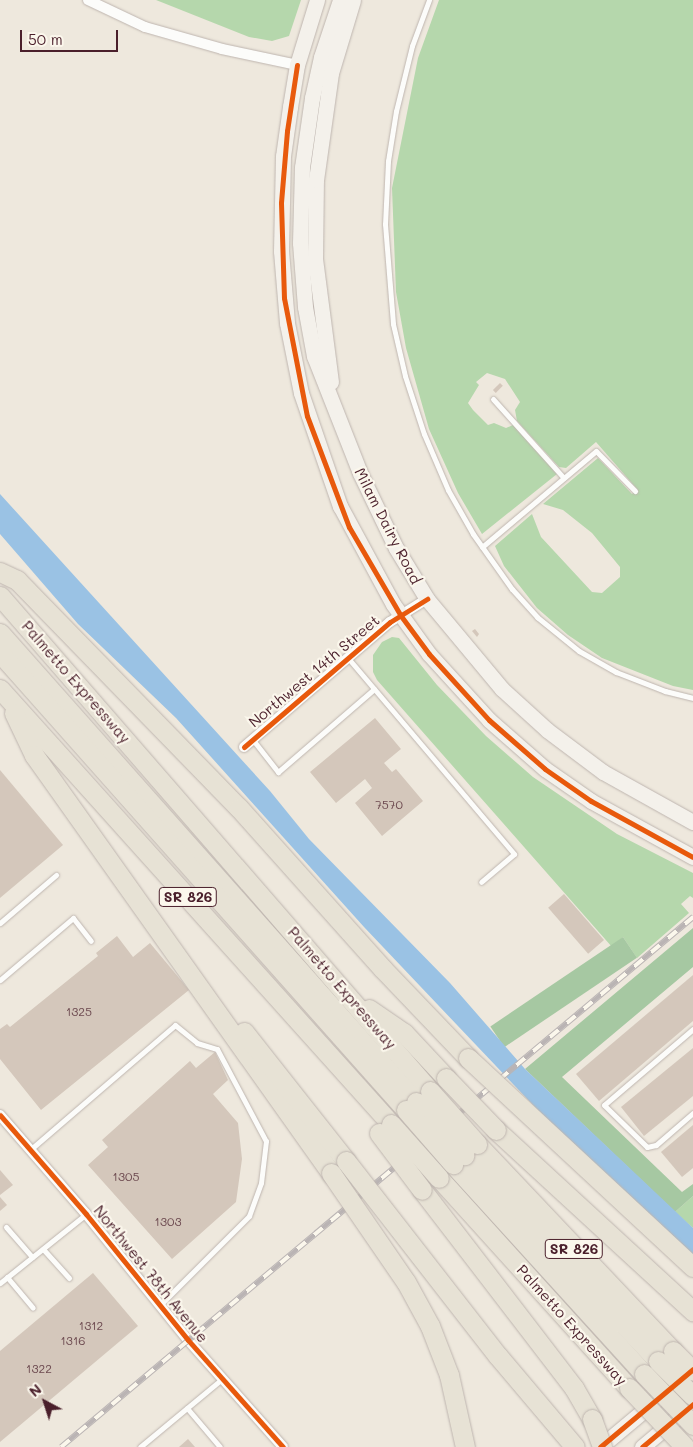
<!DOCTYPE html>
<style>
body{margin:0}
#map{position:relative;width:693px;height:1447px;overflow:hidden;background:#eee8dd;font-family:Mali,sans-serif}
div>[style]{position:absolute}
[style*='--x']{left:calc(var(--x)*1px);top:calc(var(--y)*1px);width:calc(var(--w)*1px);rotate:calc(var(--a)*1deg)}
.green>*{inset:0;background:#b5d7ac}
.forest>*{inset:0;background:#a6c8a2;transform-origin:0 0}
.water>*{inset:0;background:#9ac2e4}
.building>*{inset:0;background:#d4c7bb;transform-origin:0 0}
.roads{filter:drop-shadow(0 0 1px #beb5af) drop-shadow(0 0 1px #beb5af)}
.lane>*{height:5px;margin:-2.5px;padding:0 2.5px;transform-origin:2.5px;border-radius:2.5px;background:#fcfcfa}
.street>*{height:10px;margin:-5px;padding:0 5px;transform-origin:5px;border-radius:5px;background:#fcfcfa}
.secondary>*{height:15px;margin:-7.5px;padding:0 7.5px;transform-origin:7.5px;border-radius:7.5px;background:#f4f1eb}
.highway>*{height:19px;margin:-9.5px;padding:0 9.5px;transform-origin:9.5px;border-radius:9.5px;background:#e7e2d5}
.rail>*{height:5.5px;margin-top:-2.75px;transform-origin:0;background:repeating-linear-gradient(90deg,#fbf7ec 0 11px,#bab4b4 0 22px);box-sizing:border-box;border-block:1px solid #bab4b4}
.bridges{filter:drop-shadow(0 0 1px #beb5af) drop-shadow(0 0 1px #beb5af)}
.highway-bridge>*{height:19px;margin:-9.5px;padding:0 9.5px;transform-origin:9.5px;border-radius:9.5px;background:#e7e2d5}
.cycleway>*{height:5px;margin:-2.5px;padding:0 2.5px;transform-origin:2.5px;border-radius:2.5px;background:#e8590c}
span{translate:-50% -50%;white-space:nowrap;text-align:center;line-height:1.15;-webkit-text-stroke:4.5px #fbf7ec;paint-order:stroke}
.number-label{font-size:12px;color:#6c494f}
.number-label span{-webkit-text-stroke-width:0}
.shield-label span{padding:1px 4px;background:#fbf7ec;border:1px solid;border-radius:4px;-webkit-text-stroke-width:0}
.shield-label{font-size:14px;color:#4a1f2b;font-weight:700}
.street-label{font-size:15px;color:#4a1f2b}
.north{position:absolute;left:20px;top:1377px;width:50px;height:50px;-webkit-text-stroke:4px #fbf7ec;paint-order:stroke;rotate:320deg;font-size:14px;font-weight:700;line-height:20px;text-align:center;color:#4a1f2b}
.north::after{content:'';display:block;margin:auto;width:18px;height:22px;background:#4a1f2b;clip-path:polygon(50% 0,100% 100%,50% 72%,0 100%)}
.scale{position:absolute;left:20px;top:30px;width:98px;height:22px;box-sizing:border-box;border:2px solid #4a1f2b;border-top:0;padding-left:6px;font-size:15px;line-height:18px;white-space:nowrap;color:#4a1f2b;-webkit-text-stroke:4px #fbf7ec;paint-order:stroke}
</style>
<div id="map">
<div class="green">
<div style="clip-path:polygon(156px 0,301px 0,289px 36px,272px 41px,249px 37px)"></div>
<div style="clip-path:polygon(439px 0,693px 0,693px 690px,673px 686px,602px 658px,568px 635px,537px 608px,504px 566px,495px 546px,532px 514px,541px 537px,592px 592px,602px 593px,620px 577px,620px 567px,592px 533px,563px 510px,543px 504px,598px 458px,632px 494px,637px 489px,596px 442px,566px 468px,559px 467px,517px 421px,515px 410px,520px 402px,505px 379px,487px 373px,476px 382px,479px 385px,468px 403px,473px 410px,488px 425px,494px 423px,506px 428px,513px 425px,557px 474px,482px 534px,458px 493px,429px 429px,406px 348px,396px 292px,392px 188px,418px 58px)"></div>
<div style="clip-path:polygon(392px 637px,399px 638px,437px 685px,486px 736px,533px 777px,617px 834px,693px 873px,693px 898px,690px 896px,681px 904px,689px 913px,637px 958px,623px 937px,612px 947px,377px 680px,373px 672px,373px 655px,382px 642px)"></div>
<div style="clip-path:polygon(693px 1196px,693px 1228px,675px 1212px)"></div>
</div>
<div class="forest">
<div style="clip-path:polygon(693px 928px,693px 967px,562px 1077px,682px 1192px,693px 1184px,693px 1196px,675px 1212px,525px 1069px)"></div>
<div style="left:623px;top:937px;width:25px;height:160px;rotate:56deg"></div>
</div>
<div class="water">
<div style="clip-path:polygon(0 494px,270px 791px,309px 839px,450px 983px,525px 1069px,693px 1228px,693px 1262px,588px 1163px,364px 927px,176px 718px,78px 624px,0 534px)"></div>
</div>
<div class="building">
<div style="left:500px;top:383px;width:4px;height:10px;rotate:45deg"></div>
<div style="clip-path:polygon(475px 629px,479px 634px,477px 637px,472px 631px)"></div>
<div style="clip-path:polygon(375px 718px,401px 749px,384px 763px,392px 772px,396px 769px,423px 801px,382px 836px,355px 803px,372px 788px,365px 779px,336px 803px,310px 772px)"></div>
<div style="clip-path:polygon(0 770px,63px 845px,0 898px)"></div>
<div style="left:564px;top:894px;width:61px;height:21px;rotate:49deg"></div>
<div style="clip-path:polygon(117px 936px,133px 957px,150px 943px,189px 990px,41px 1110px,0 1059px,0 1029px,7px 1024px,10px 1027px,98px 956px,96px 953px)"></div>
<div style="clip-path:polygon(693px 975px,693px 1021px,599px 1101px,576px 1074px)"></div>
<div style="clip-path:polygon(693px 1048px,693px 1096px,644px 1136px,621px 1107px)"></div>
<div style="clip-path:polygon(215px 1052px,228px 1080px,213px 1094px,238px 1123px,242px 1159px,236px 1202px,172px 1259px,88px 1165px,108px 1147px,102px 1140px,190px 1061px,196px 1068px)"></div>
<div style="clip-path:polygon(693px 1125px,693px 1168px,682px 1177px,661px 1152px)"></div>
<div style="clip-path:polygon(0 1170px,13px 1185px,0 1195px)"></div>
<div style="clip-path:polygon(0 1197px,7px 1205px,0 1211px)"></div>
<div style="clip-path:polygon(93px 1273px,138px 1326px,0 1442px,0 1351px)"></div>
<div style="clip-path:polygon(188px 1439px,195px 1447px,179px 1447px)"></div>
</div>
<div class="roads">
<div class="lane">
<div style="--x:429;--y:0;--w:49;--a:110.3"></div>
<div style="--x:412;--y:46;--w:67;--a:103.8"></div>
<div style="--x:396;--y:111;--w:51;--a:99.1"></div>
<div style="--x:388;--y:161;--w:63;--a:92.7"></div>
<div style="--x:385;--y:224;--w:100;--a:85.4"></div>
<div style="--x:393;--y:324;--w:53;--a:77"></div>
<div style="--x:405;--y:376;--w:61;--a:71.9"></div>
<div style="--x:424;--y:434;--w:61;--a:66.8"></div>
<div style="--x:448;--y:490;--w:51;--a:60.4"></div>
<div style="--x:473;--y:534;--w:67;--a:54.7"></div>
<div style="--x:512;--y:589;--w:38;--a:48"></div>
<div style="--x:537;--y:617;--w:54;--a:39"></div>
<div style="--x:579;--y:651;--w:43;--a:29.6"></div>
<div style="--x:616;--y:672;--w:53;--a:21.2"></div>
<div style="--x:665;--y:691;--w:29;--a:14"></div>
<div style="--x:493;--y:399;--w:106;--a:48.1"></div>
<div style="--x:482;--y:547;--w:149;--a:-40.1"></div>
<div style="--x:596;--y:451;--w:56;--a:45.7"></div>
<div style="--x:348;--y:658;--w:257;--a:49.7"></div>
<div style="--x:514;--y:854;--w:43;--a:139.7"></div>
<div style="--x:253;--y:740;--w:41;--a:52"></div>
<div style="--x:278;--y:772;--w:127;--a:-40.8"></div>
<div style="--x:0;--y:923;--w:74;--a:-40.6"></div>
<div style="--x:0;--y:980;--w:96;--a:-40.3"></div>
<div style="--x:73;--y:918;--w:29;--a:52"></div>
<div style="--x:693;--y:1029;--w:117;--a:139.5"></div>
<div style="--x:604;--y:1105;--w:60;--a:44.3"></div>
<div style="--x:647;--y:1147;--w:9;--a:-13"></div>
<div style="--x:656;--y:1145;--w:49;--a:-40.9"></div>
<div style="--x:31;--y:1149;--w:190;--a:-40.7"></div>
<div style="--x:175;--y:1025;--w:28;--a:39"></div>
<div style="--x:197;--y:1043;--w:21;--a:17"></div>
<div style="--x:217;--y:1049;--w:104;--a:62"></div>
<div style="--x:266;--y:1141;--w:42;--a:96.8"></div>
<div style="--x:261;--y:1183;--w:35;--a:110"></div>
<div style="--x:249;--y:1216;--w:126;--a:135"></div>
<div style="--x:6;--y:1227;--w:40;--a:49"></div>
<div style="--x:43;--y:1249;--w:39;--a:48"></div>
<div style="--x:7;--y:1277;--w:40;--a:50"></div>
<div style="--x:0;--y:1283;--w:110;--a:-38.7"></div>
<div style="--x:187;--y:1408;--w:51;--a:49.8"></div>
<div style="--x:140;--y:1447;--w:107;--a:-39.7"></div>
</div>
<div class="street">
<div style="--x:88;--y:0;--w:63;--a:25.3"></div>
<div style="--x:145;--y:27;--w:80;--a:15.9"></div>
<div style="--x:222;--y:49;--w:77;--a:12"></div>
<div style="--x:244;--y:747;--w:192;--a:-40.6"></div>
<div style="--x:390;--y:622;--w:44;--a:-31.9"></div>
<div style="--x:0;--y:1115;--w:131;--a:49"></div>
<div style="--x:86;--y:1214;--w:162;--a:51"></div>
<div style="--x:188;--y:1340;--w:143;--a:48.4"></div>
</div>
<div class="secondary">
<div style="--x:317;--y:0;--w:68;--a:107.1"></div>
<div style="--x:297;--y:65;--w:43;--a:99.5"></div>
<div style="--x:290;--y:107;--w:49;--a:98.1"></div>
<div style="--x:283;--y:156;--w:95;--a:91.2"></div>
<div style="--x:281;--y:251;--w:72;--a:85.2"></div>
<div style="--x:287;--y:323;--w:71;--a:78.7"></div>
<div style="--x:301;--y:393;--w:120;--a:71"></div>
<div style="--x:340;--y:506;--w:111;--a:61.6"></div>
<div style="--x:393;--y:604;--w:62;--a:54.2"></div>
<div style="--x:429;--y:654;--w:89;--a:47.7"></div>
<div style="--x:489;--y:720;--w:74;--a:41.2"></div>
<div style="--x:545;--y:769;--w:56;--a:34.8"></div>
<div style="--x:591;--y:801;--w:116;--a:28.8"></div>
<div style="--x:340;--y:0;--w:60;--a:108.4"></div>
<div style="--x:321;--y:57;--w:42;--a:102.4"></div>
<div style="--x:312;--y:98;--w:70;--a:98.2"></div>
<div style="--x:302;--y:167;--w:76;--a:91.5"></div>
<div style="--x:300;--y:243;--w:64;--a:85.5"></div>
<div style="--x:305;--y:307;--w:50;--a:79.6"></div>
<div style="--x:314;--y:356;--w:126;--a:68.5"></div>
<div style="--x:360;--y:473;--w:83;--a:64.4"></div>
<div style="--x:396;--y:548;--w:60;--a:58.7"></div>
<div style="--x:427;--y:599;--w:117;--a:50.2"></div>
<div style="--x:502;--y:689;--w:61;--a:42.3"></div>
<div style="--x:547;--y:730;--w:70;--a:36.9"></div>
<div style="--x:603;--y:772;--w:103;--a:29.1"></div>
<div style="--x:331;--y:382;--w:125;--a:-97.4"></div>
<div style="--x:315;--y:258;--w:78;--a:-89.3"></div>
<div style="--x:316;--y:180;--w:108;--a:-82"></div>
<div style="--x:331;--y:73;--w:76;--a:-73.2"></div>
<div style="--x:600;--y:1447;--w:72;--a:-39.9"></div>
<div style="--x:642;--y:1447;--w:67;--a:-40.1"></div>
</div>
<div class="highway">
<div style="--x:0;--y:572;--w:19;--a:25"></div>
<div style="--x:17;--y:580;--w:318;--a:45.8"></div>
<div style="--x:239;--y:808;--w:215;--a:48.2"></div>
<div style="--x:382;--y:968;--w:124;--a:46.3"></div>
<div style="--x:0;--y:596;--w:656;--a:49.02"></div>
<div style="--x:0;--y:633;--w:627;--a:48.43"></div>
<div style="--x:0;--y:653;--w:611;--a:48.38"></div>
<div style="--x:0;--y:689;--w:585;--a:48.05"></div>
<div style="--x:14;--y:713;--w:47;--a:64.5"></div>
<div style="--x:34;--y:755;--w:513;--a:54.61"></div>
<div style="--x:369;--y:1009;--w:42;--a:34.4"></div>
<div style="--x:404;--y:1033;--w:62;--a:47"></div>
<div style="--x:244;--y:1032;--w:164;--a:51.7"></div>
<div style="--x:496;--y:1130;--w:268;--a:42.6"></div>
<div style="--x:477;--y:1144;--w:285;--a:46.6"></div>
<div style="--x:464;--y:1155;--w:283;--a:46.7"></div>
<div style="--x:453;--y:1164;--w:284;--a:47.7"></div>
<div style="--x:439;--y:1178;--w:283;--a:47.9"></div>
<div style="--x:422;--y:1190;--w:250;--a:52.5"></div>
<div style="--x:574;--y:1388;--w:36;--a:60"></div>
</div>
</div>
<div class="rail">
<div style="--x:61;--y:1447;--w:825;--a:-39.98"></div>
</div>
<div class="bridges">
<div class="highway-bridge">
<div style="--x:468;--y:1058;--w:307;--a:42.9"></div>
<div style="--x:446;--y:1078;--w:72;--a:46.1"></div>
<div style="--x:430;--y:1091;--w:71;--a:48.4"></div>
<div style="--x:416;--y:1102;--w:72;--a:47.8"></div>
<div style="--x:406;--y:1110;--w:72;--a:49"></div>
<div style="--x:391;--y:1124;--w:72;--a:48.4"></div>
<div style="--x:379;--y:1133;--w:71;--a:53"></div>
<div style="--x:346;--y:1161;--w:247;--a:52.1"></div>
<div style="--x:498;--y:1356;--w:119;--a:49.8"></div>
<div style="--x:331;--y:1173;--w:132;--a:55.5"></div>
<div style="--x:406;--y:1282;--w:50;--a:61.4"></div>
<div style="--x:430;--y:1326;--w:53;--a:68.8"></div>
<div style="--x:449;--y:1375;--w:74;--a:77.5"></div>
<div style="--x:673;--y:1351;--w:28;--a:45"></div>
<div style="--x:658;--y:1361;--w:49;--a:45"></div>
<div style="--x:644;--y:1374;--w:71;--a:46.1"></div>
<div style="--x:629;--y:1388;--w:81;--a:46.5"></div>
<div style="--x:592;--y:1419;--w:30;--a:70"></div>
</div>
</div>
<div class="cycleway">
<div style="--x:297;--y:65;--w:67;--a:98.6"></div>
<div style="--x:287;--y:131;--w:72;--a:94.8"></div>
<div style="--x:281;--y:203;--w:95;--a:88.2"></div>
<div style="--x:284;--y:298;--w:120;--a:79"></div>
<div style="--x:307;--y:416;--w:119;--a:69.3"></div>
<div style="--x:349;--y:527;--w:103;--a:59.7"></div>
<div style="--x:401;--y:616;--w:47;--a:53.6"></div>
<div style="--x:429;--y:654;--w:89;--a:47.7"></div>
<div style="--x:489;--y:720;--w:74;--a:41.2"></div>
<div style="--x:545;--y:769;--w:56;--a:34.8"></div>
<div style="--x:591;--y:801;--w:116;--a:28.8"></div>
<div style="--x:244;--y:747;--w:192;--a:-40.6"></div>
<div style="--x:390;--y:622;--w:44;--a:-31.9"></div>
<div style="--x:0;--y:1115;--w:131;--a:49"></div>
<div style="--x:86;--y:1214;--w:162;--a:51"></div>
<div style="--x:188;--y:1340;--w:143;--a:48.4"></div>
<div style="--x:600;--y:1447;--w:121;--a:-40"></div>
<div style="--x:642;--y:1447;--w:67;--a:-40.1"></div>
</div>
<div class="number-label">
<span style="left:389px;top:805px">7570</span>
<span style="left:79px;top:1012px">1325</span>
<span style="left:126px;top:1177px">1305</span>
<span style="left:168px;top:1222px">1303</span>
<span style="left:91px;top:1326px">1312</span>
<span style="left:73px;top:1341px">1316</span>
<span style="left:39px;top:1369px">1322</span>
</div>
<div class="shield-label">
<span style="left:188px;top:897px">SR 826</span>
<span style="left:574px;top:1249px">SR 826</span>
</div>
<div class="street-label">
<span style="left:388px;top:526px;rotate:63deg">Milam Dairy Road</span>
<span style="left:314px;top:671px;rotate:-40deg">Northwest 14th Street</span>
<span style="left:76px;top:682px;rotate:49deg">Palmetto Expressway</span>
<span style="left:342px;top:988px;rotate:49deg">Palmetto Expressway</span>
<span style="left:151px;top:1274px;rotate:51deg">Northwest 78th Avenue</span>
<span style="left:572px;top:1325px;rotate:48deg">Palmetto Expressway</span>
</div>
<div class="north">N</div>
<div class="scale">50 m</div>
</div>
